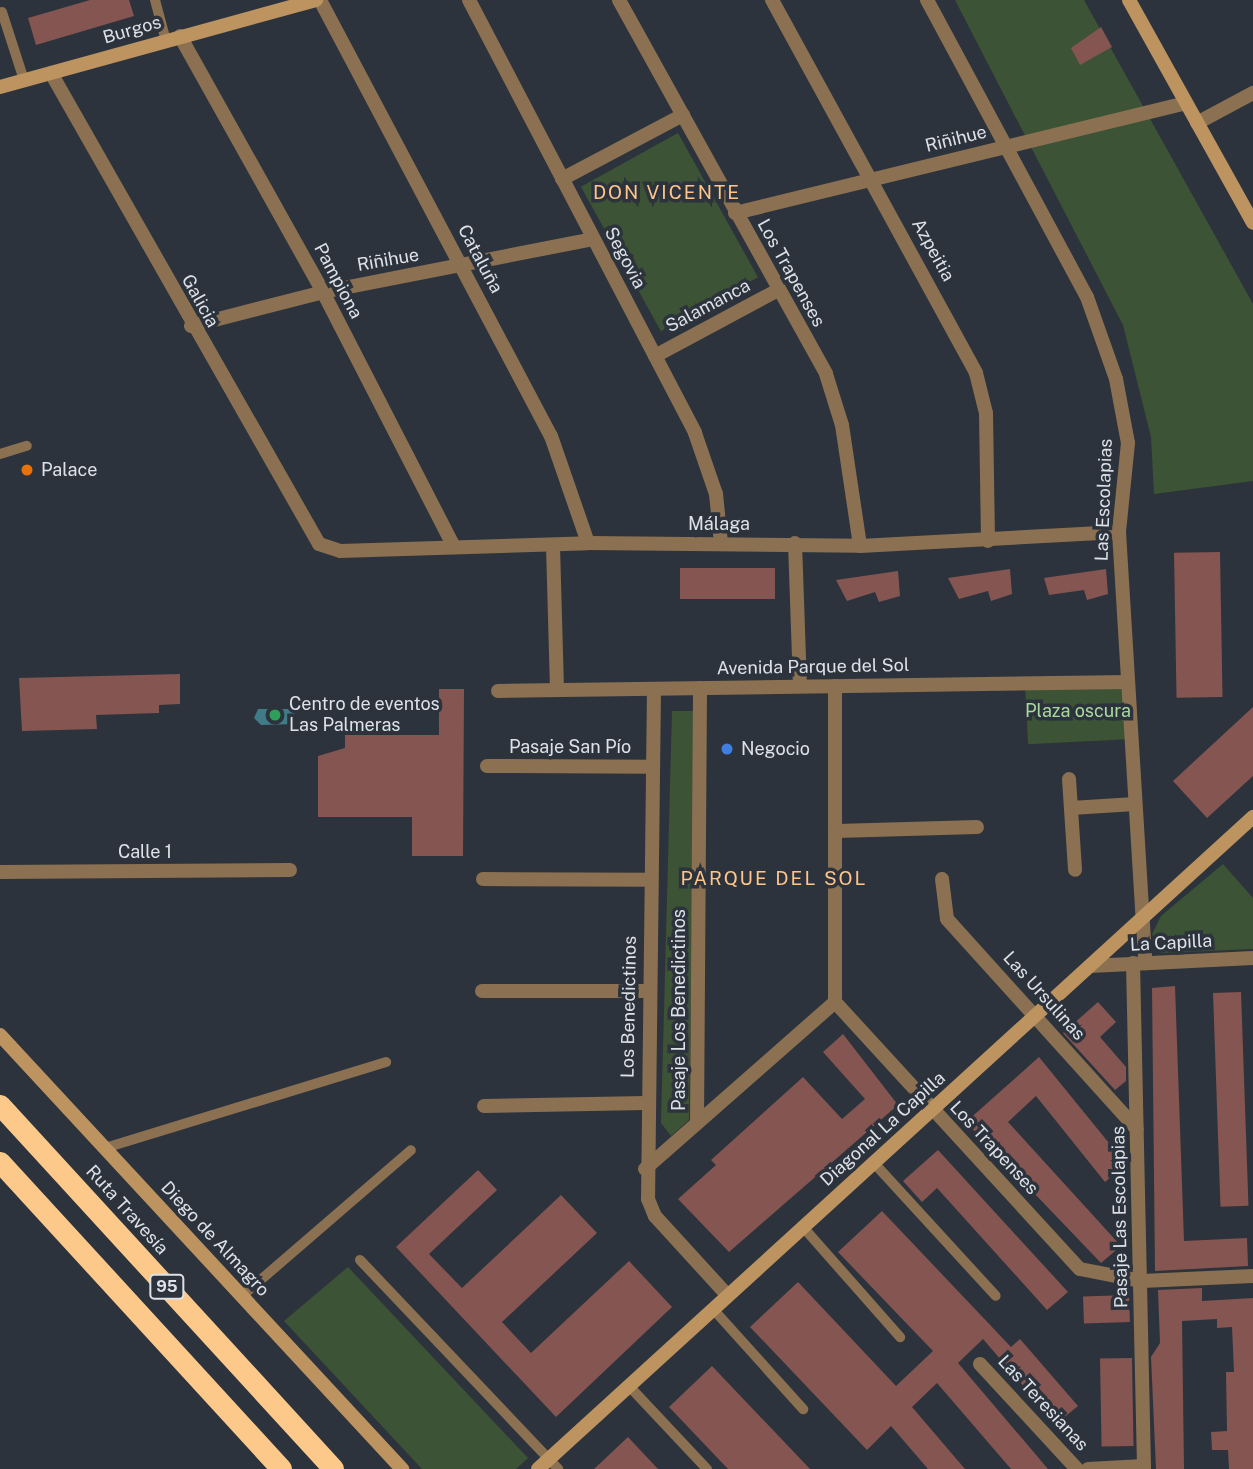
<!DOCTYPE html>
<meta charset="utf-8">
<style>
body{margin:0}
#map{position:relative;width:1253px;height:1469px;overflow:hidden;background:#2c333c;font-family:"Public Sans",sans-serif}
div>[style]{position:absolute}
[style*='--x']{left:calc(var(--x)*1px);top:calc(var(--y)*1px);width:calc(var(--w)*1px);rotate:calc(var(--a)*1deg)}
.green>*{inset:0;background:#3c5336;transform-origin:0 0}
.water>*{inset:0;background:#407b88}
.building>*{inset:0;background:#855551;transform-origin:0 0}
.lane>*{height:10px;margin:-5px;padding:0 5px;transform-origin:5px;border-radius:5px;background:#8b7151}
.street>*{height:14px;margin:-7px;padding:0 7px;transform-origin:7px;border-radius:7px;background:#8b7151}
.secondary>*{height:14px;margin:-7px;padding:0 7px;transform-origin:7px;border-radius:7px;background:#bd9360}
.highway>*{height:21px;margin:-10.5px;padding:0 10.5px;transform-origin:10.5px;border-radius:10.5px;background:#fdc98a}
.dots>*{width:19px;height:19px;translate:-50% -50%;box-sizing:border-box;border:4px solid #2c333c;border-radius:50%}
span{translate:-50% -50%;white-space:nowrap;text-align:center;line-height:1.15;-webkit-text-stroke:7px #2c333c;paint-order:stroke}
.shield-label span{padding:2px 5px;background:#2c333c;border:2px solid;border-radius:5px;-webkit-text-stroke-width:0}
.shield-label{font-size:16px;color:#dde2e8;font-weight:700}
.street-label{font-size:18px;color:#dde2e8}
.poi-label{font-size:18px;color:#dde2e8}
.left{translate:0 -50%;text-align:left}
.park-label{font-size:18px;color:#abda9f}
.neighbourhood-label{font-size:19px;color:#ffc58a;letter-spacing:2px}
</style>
<div id="map">
<div class="green">
<div style="clip-path:polygon(955px 0,1084px 0,1253px 304px,1253px 481px,1154px 494px,1151px 437px,1123px 325px)"></div>
<div style="left:678px;top:133px;width:165px;height:111px;rotate:61deg"></div>
<div style="left:1128px;top:682px;width:57px;height:103px;rotate:87deg"></div>
<div style="clip-path:polygon(672px 711px,695px 711px,689px 1120px,671px 1136px,661px 1123px)"></div>
<div style="clip-path:polygon(1223px 864px,1253px 898px,1253px 949px,1160px 953px,1152px 934px,1161px 916px)"></div>
<div style="clip-path:polygon(348px 1267px,528px 1458px,516px 1469px,422px 1469px,284px 1321px)"></div>
</div>
<div class="water">
<div style="clip-path:polygon(258px 709px,295px 709px,295px 724px,261px 725px,254px 718px)"></div>
</div>
<div class="building">
<div style="clip-path:polygon(90px 0,129px 0,134px 16px,36px 45px,28px 18px)"></div>
<div style="clip-path:polygon(1101px 27px,1112px 47px,1080px 65px,1071px 48px)"></div>
<div style="left:1220px;top:552px;width:145px;height:46px;rotate:89deg"></div>
<div style="left:775px;top:568px;width:31px;height:95px;rotate:90deg"></div>
<div style="clip-path:polygon(1010px 569px,1012px 594px,991px 601px,988px 591px,959px 599px,948px 578px)"></div>
<div style="clip-path:polygon(1106px 569px,1108px 594px,1087px 600px,1084px 590px,1049px 595px,1044px 578px)"></div>
<div style="clip-path:polygon(898px 571px,900px 596px,879px 602px,875px 592px,847px 601px,836px 580px)"></div>
<div style="clip-path:polygon(180px 674px,180px 704px,159px 705px,159px 713px,96px 715px,97px 729px,22px 731px,19px 678px)"></div>
<div style="clip-path:polygon(439px 689px,464px 689px,463px 856px,412px 856px,412px 817px,318px 817px,318px 756px,345px 748px,345px 735px,439px 735px)"></div>
<div style="clip-path:polygon(1253px 707px,1253px 776px,1207px 818px,1173px 781px)"></div>
<div style="clip-path:polygon(1175px 986px,1184px 1241px,1247px 1238px,1248px 1266px,1155px 1271px,1152px 988px)"></div>
<div style="left:1241px;top:992px;width:214px;height:28px;rotate:88deg"></div>
<div style="clip-path:polygon(1098px 1002px,1116px 1022px,1100px 1037px,1126px 1067px,1126px 1081px,1115px 1090px,1063px 1033px)"></div>
<div style="clip-path:polygon(843px 1034px,898px 1105px,729px 1252px,678px 1199px,716px 1165px,711px 1160px,803px 1077px,842px 1119px,865px 1099px,823px 1052px)"></div>
<div style="clip-path:polygon(1039px 1057px,1126px 1164px,1105px 1182px,1036px 1096px,1008px 1122px,1121px 1246px,1101px 1263px,966px 1122px)"></div>
<div style="clip-path:polygon(938px 1150px,1068px 1292px,1047px 1310px,937px 1188px,922px 1202px,903px 1181px)"></div>
<div style="clip-path:polygon(478px 1170px,497px 1190px,429px 1254px,462px 1288px,561px 1195px,597px 1233px,502px 1322px,531px 1353px,629px 1261px,672px 1307px,556px 1417px,396px 1247px)"></div>
<div style="clip-path:polygon(882px 1211px,1011px 1347px,1020px 1339px,1078px 1406px,1056px 1424px,983px 1339px,958px 1363px,1048px 1469px,1011px 1469px,937px 1383px,912px 1407px,965px 1469px,928px 1469px,891px 1426px,867px 1450px,750px 1327px,798px 1282px,896px 1386px,933px 1351px,838px 1252px)"></div>
<div style="clip-path:polygon(1202px 1288px,1202px 1301px,1253px 1298px,1253px 1469px,1229px 1469px,1228px 1450px,1212px 1450px,1211px 1432px,1227px 1431px,1226px 1372px,1234px 1372px,1232px 1327px,1217px 1328px,1217px 1319px,1182px 1321px,1184px 1469px,1156px 1469px,1151px 1357px,1160px 1343px,1158px 1290px)"></div>
<div style="left:1129px;top:1295px;width:27px;height:46px;rotate:88deg"></div>
<div style="left:1132px;top:1358px;width:88px;height:32px;rotate:89deg"></div>
<div style="clip-path:polygon(712px 1366px,810px 1469px,728px 1469px,669px 1407px)"></div>
<div style="clip-path:polygon(628px 1437px,658px 1469px,594px 1469px)"></div>
</div>
<div class="lane">
<div style="--x:155;--y:0;--w:42;--a:75"></div>
<div style="--x:2;--y:12;--w:71;--a:72.1"></div>
<div style="--x:0;--y:454;--w:28;--a:-17"></div>
<div style="--x:105;--y:1148;--w:294;--a:-17"></div>
<div style="--x:874;--y:1163;--w:180;--a:47.5"></div>
<div style="--x:803;--y:1227;--w:147;--a:48.6"></div>
<div style="--x:360;--y:1260;--w:288;--a:46.5"></div>
<div style="--x:242;--y:1296;--w:223;--a:-40.8"></div>
<div style="--x:713;--y:1309;--w:135;--a:48"></div>
<div style="--x:629;--y:1386;--w:114;--a:46.8"></div>
</div>
<div class="street">
<div style="--x:320;--y:0;--w:493;--a:62.1"></div>
<div style="--x:551;--y:436;--w:113;--a:70.9"></div>
<div style="--x:469;--y:0;--w:488;--a:62.4"></div>
<div style="--x:695;--y:433;--w:65;--a:71"></div>
<div style="--x:716;--y:494;--w:49;--a:84.2"></div>
<div style="--x:619;--y:0;--w:427;--a:61"></div>
<div style="--x:826;--y:374;--w:53;--a:72.6"></div>
<div style="--x:842;--y:425;--w:122;--a:81.5"></div>
<div style="--x:772;--y:0;--w:425;--a:61.3"></div>
<div style="--x:976;--y:373;--w:41;--a:76"></div>
<div style="--x:986;--y:413;--w:128;--a:89.1"></div>
<div style="--x:927;--y:0;--w:337;--a:61.7"></div>
<div style="--x:1087;--y:297;--w:87;--a:70.5"></div>
<div style="--x:1116;--y:379;--w:65;--a:79.4"></div>
<div style="--x:1128;--y:443;--w:89;--a:95.8"></div>
<div style="--x:1119;--y:532;--w:432;--a:86.5"></div>
<div style="--x:180;--y:36;--w:293;--a:60.8"></div>
<div style="--x:323;--y:292;--w:287;--a:62.8"></div>
<div style="--x:51;--y:73;--w:542;--a:60.36"></div>
<div style="--x:319;--y:544;--w:22;--a:18"></div>
<div style="--x:340;--y:551;--w:248;--a:-1.8"></div>
<div style="--x:588;--y:543;--w:272;--a:0.6"></div>
<div style="--x:860;--y:546;--w:259;--a:-3.1"></div>
<div style="--x:1197;--y:123;--w:64;--a:-28.2"></div>
<div style="--x:562;--y:179;--w:137;--a:-27.9"></div>
<div style="--x:735;--y:213;--w:464;--a:-13.7"></div>
<div style="--x:191;--y:326;--w:136;--a:-14.4"></div>
<div style="--x:323;--y:292;--w:275;--a:-11.1"></div>
<div style="--x:655;--y:356;--w:140;--a:-28.2"></div>
<div style="--x:795;--y:543;--w:143;--a:88"></div>
<div style="--x:553;--y:546;--w:144;--a:88.4"></div>
<div style="--x:835;--y:686;--w:316;--a:90"></div>
<div style="--x:835;--y:1002;--w:362;--a:47.5"></div>
<div style="--x:1080;--y:1269;--w:63;--a:11"></div>
<div style="--x:1142;--y:1281;--w:111;--a:-2.6"></div>
<div style="--x:654;--y:689;--w:510;--a:90.67"></div>
<div style="--x:648;--y:1199;--w:18;--a:68"></div>
<div style="--x:655;--y:1216;--w:108;--a:47.6"></div>
<div style="--x:498;--y:691;--w:630;--a:-0.82"></div>
<div style="--x:487;--y:766;--w:165;--a:0.3"></div>
<div style="--x:1069;--y:779;--w:91;--a:86.2"></div>
<div style="--x:1071;--y:808;--w:64;--a:-3.6"></div>
<div style="--x:837;--y:831;--w:140;--a:-1.6"></div>
<div style="--x:0;--y:872;--w:290;--a:-0.4"></div>
<div style="--x:483;--y:879;--w:167;--a:0.3"></div>
<div style="--x:942;--y:879;--w:40;--a:82.9"></div>
<div style="--x:947;--y:919;--w:283;--a:47.9"></div>
<div style="--x:1133;--y:963;--w:506;--a:88.75"></div>
<div style="--x:1090;--y:966;--w:163;--a:-2.8"></div>
<div style="--x:482;--y:991;--w:166;--a:0"></div>
<div style="--x:484;--y:1106;--w:162;--a:-1.1"></div>
<div style="--x:697;--y:1121;--w:433;--a:-89.6"></div>
<div style="--x:645;--y:1169;--w:253;--a:-41.3"></div>
<div style="--x:980;--y:1364;--w:143;--a:47.3"></div>
<div style="--x:1088;--y:1469;--w:56;--a:-3.1"></div>
</div>
<div class="secondary">
<div style="--x:1129;--y:0;--w:255;--a:60.9"></div>
<div style="--x:0;--y:87;--w:328;--a:-15.4"></div>
<div style="--x:0;--y:1035;--w:592;--a:47.19"></div>
<div style="--x:538;--y:1469;--w:968;--a:-42.36"></div>
</div>
<div class="highway">
<div style="--x:0;--y:1105;--w:493;--a:47.5"></div>
<div style="--x:0;--y:1162;--w:416;--a:47.5"></div>
</div>
<div class="dots">
<div style="left:27px;top:470px;background:#e8710a"></div>
<div style="left:275px;top:715px;background:#2e9e5b"></div>
<div style="left:727px;top:749px;background:#3f7fe0"></div>
</div>
<div class="shield-label">
<span style="left:167px;top:1287px">95</span>
</div>
<div class="street-label">
<span style="left:132px;top:30px;rotate:-16deg">Burgos</span>
<span style="left:956px;top:139px;rotate:-14deg">Riñihue</span>
<span style="left:933px;top:250px;rotate:61deg">Azpeitia</span>
<span style="left:625px;top:258px;rotate:62deg">Segovia</span>
<span style="left:480px;top:259px;rotate:62deg">Cataluña</span>
<span style="left:388px;top:260px;rotate:-10deg">Riñihue</span>
<span style="left:791px;top:273px;rotate:61deg">Los Trapenses</span>
<span style="left:338px;top:281px;rotate:62deg">Pampiona</span>
<span style="left:200px;top:301px;rotate:61deg">Galicia</span>
<span style="left:708px;top:306px;rotate:-28deg">Salamanca</span>
<span style="left:1104px;top:500px;rotate:-88deg">Las Escolapias</span>
<span style="left:719px;top:524px">Málaga</span>
<span style="left:813px;top:667px;rotate:-1deg">Avenida Parque del Sol</span>
<span style="left:570px;top:747px">Pasaje San Pío</span>
<span style="left:145px;top:852px">Calle 1</span>
<span style="left:1171px;top:943px;rotate:-3deg">La Capilla</span>
<span style="left:1044px;top:996px;rotate:48deg">Las Ursulinas</span>
<span style="left:629px;top:1007px;rotate:-89deg">Los Benedictinos</span>
<span style="left:679px;top:1010px;rotate:-90deg">Pasaje Los Benedictinos</span>
<span style="left:883px;top:1129px;rotate:-42deg">Diagonal La Capilla</span>
<span style="left:994px;top:1148px;rotate:47deg">Los Trapenses</span>
<span style="left:127px;top:1210px;rotate:48deg">Ruta Travesía</span>
<span style="left:1120px;top:1217px;rotate:-91deg">Pasaje Las Escolapias</span>
<span style="left:215px;top:1239px;rotate:47deg">Diego de Almagro</span>
<span style="left:1043px;top:1403px;rotate:47deg">Las Teresianas</span>
</div>
<div class="poi-label">
<span class="left" style="left:41px;top:470px">Palace</span>
<span class="left" style="left:289px;top:715px">Centro de eventos<br>Las Palmeras</span>
<span class="left" style="left:741px;top:749px">Negocio</span>
</div>
<div class="park-label">
<span style="left:1078px;top:711px">Plaza oscura</span>
</div>
<div class="neighbourhood-label">
<span style="left:667px;top:193px">DON VICENTE</span>
<span style="left:774px;top:879px">PARQUE DEL SOL</span>
</div>
</div>
